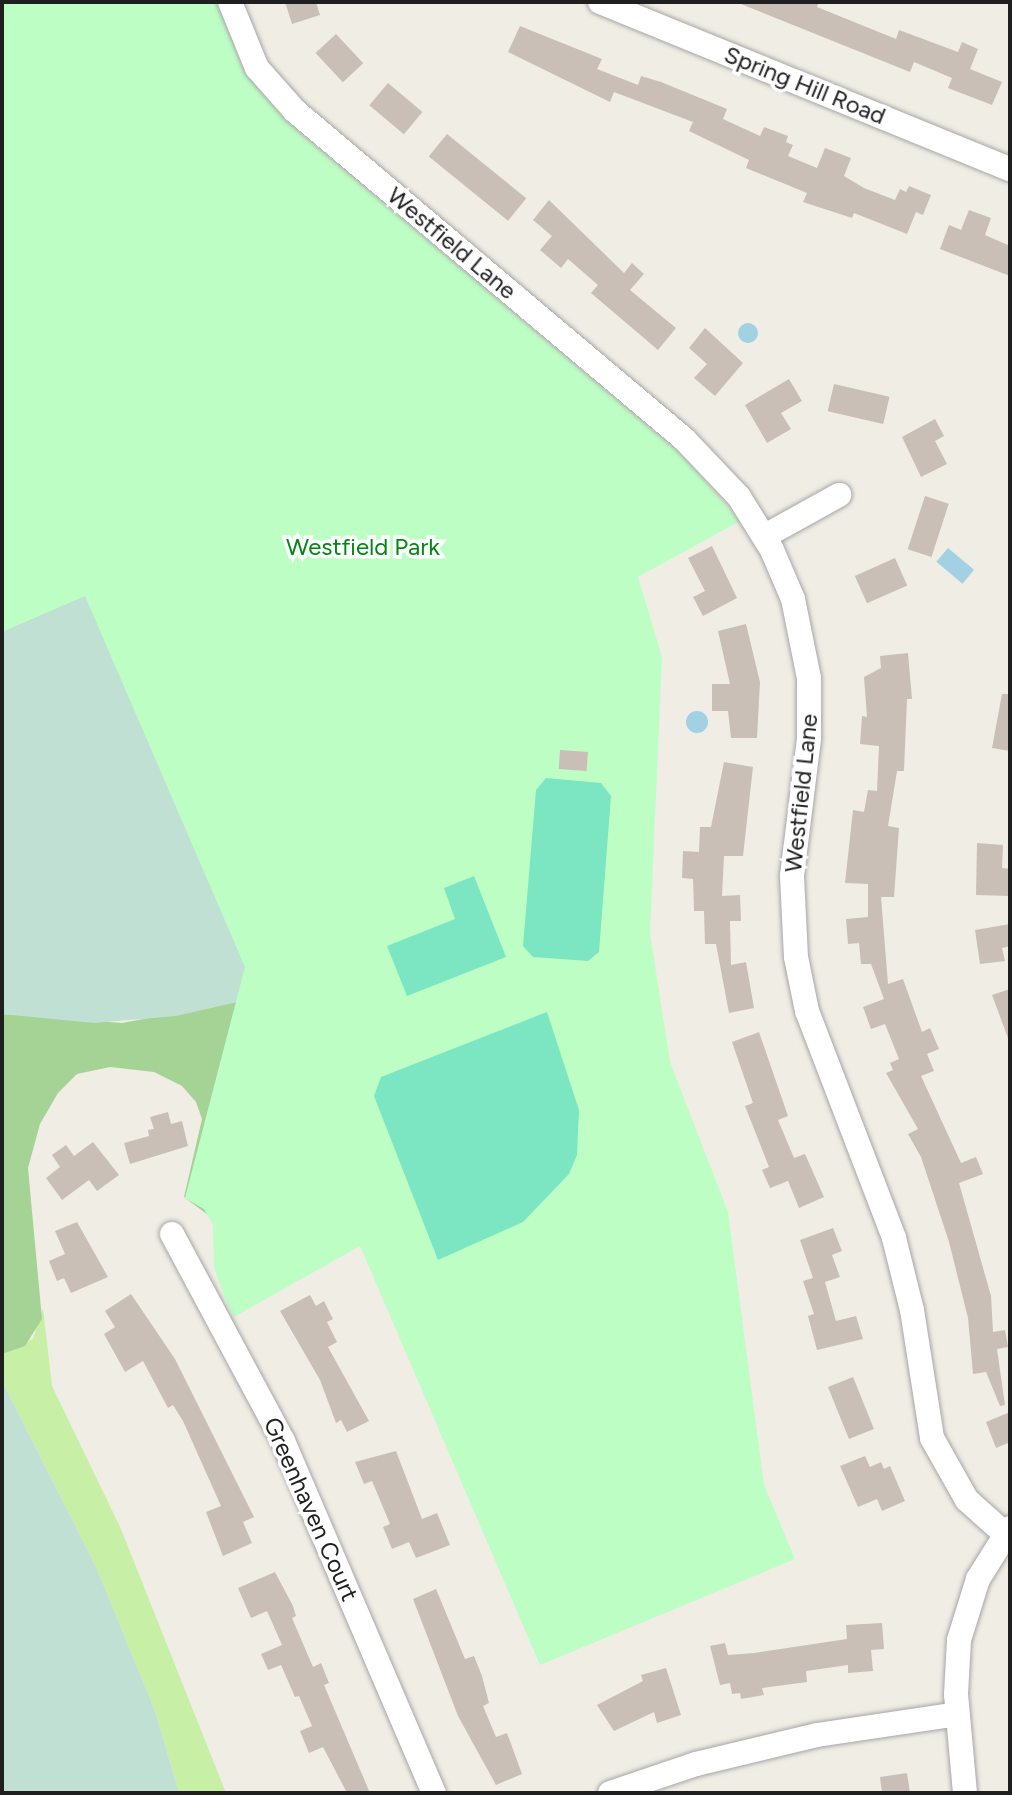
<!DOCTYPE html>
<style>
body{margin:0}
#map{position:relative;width:1012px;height:1795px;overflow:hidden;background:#f0ede4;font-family:Figtree,sans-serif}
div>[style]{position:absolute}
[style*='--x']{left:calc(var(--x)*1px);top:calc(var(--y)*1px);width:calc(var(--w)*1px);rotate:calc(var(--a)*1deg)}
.grass>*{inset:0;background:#c7efa6}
.forest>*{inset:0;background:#a5d395}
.wetland>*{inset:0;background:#bfe0d2}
.park>*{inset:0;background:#bdfec5}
.pitch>*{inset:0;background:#7be6c1}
.water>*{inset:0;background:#a1d1e2;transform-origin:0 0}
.round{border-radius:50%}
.building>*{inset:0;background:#c9bfb7;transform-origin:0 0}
.roads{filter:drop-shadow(0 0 2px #a6a6a6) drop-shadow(0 0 2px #a6a6a6)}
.minor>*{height:24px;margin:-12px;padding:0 12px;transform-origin:12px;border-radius:12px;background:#fff}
span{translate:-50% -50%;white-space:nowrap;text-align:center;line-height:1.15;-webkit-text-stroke:7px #fff;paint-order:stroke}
.street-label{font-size:24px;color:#1f1f1f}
.park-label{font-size:24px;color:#028812}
.frame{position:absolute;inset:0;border:4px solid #1f1f1f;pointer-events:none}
</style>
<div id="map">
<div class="grass">
<div style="clip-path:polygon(43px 1308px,52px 1386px,121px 1529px,226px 1793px,179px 1793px,155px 1711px,97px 1569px,2px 1381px,2px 1354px,33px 1339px)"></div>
</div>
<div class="forest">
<div style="clip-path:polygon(246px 1000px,208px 1215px,184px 1197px,202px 1119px,196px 1102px,182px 1086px,154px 1072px,110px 1067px,77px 1074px,58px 1093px,40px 1124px,28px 1168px,42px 1319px,25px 1346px,2px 1354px,2px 1014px,122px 1023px)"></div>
</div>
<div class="wetland">
<div style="clip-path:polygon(2px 2px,265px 147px,246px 1000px,176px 1016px,94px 1023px,2px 1014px)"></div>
<div style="clip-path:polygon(2px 1381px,97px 1569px,155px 1711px,179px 1793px,2px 1793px)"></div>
</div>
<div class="park">
<div style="clip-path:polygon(2px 2px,217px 2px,243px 69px,285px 120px,681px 454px,740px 521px,638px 577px,662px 657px,650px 933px,670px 1062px,728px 1212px,764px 1485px,795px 1559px,540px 1665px,360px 1246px,234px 1317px,228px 1305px,214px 1268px,213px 1225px,204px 1209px,185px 1198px,245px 967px,85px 596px,2px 632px)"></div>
</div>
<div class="pitch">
<div style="clip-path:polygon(546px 778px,601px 783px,611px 796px,599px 952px,588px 961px,533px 957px,523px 946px,536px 790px)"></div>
<div style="clip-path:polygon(474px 876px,506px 957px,407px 996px,387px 946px,455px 919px,444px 888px)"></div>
<div style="clip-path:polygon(547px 1012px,579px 1110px,577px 1155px,569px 1174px,523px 1222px,438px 1260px,374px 1096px,381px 1077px)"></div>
</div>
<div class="water">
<div class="round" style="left:738px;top:323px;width:20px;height:20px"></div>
<div style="left:948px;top:548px;width:34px;height:18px;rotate:40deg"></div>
<div class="round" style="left:686px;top:711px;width:22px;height:22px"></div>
</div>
<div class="building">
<div style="clip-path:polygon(285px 2px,316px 2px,320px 15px,292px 24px)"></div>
<div style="clip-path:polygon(736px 2px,819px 2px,817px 7px,896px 39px,899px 30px,958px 52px,962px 42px,978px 49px,970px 69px,1002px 82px,992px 105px,948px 88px,952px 78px,914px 62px,910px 72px)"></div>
<div style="clip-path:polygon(520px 26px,602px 59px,597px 69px,638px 85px,641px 76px,661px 82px,727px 109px,723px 119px,760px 136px,764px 127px,788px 136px,786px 142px,793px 145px,788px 156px,817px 168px,825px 148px,851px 158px,844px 176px,864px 188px,895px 200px,900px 189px,906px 192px,909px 186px,931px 195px,923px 215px,916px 212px,907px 234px,854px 213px,852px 218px,803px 202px,807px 193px,746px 168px,749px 160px,689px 131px,693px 122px,614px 92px,610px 102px,508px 52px)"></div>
<div style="left:336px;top:34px;width:40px;height:28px;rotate:47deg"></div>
<div style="left:388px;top:83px;width:45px;height:29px;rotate:40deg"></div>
<div style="left:447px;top:134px;width:102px;height:29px;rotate:39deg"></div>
<div style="clip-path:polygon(549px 200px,624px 273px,632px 263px,644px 274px,630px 290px,676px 328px,658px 350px,591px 293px,598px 285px,568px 259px,561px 268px,540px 250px,552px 236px,533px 220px)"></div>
<div style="clip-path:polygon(969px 210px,991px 218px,985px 235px,1010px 246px,1010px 276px,940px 249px,949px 225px,961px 230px)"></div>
<div style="clip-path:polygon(705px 328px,743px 363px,715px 396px,694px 378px,707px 364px,689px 348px)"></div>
<div style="clip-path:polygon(789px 379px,802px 401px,781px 413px,791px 429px,767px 443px,745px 405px)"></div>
<div style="left:834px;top:384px;width:57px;height:28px;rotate:13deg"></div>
<div style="clip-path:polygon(935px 419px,944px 436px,935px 441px,947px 464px,921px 477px,902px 437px)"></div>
<div style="left:925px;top:496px;width:25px;height:56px;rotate:18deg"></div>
<div style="clip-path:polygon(712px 546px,737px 598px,703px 616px,693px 597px,705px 591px,688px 558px)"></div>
<div style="left:895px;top:558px;width:30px;height:44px;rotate:66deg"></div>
<div style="clip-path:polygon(746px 624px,760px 682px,757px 738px,731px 738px,728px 711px,712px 711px,712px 684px,730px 684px,718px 631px)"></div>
<div style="clip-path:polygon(908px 653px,912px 699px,907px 699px,904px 771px,897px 771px,888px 826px,899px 828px,894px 897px,881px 897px,888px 984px,903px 979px,922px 1032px,930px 1028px,939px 1049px,927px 1054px,934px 1071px,921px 1076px,961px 1163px,976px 1157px,983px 1174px,959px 1183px,991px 1296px,993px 1332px,1005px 1330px,1008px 1347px,997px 1349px,1005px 1405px,1000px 1406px,986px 1372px,973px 1374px,968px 1318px,949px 1242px,921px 1157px,908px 1134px,918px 1129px,886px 1073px,893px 1070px,890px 1063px,899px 1059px,885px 1024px,871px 1029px,863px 1007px,884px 999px,871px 964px,861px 964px,859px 943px,848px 944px,846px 919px,868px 917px,868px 884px,845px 883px,853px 810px,864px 812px,868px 790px,877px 791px,879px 746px,860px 744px,862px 716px,867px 717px,864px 677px,881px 668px,880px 656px)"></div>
<div style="clip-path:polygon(1002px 694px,1010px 694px,1010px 751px,992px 748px)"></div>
<div style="left:560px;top:750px;width:28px;height:19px;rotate:4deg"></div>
<div style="clip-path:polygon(724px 762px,753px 767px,743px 856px,724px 856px,722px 896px,740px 895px,741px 921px,730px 921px,731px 965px,746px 962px,754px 1008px,729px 1013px,716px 944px,705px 944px,704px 911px,694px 911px,693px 879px,682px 878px,683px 851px,699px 852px,700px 827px,711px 827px)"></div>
<div style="clip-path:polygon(977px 843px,1003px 845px,1002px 868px,1010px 869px,1010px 896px,976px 895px)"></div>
<div style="clip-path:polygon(1010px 924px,1010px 946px,1002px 948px,1005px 961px,980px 964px,975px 930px)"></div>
<div style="clip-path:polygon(1010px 989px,1010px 1038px,1008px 1038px,992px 995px)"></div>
<div style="clip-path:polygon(759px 1032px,788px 1116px,778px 1120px,794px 1158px,805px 1154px,824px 1197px,799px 1208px,788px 1181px,770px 1188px,762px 1170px,769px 1167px,745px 1106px,753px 1103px,732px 1042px)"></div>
<div style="clip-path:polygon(168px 1112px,171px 1124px,182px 1121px,188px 1146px,130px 1164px,124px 1143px,149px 1136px,148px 1130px,154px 1129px,150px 1117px)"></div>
<div style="clip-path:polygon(93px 1142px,119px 1175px,97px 1191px,89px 1180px,62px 1200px,46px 1178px,60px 1167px,52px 1155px,66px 1145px,74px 1156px)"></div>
<div style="clip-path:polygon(77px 1222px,108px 1277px,71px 1293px,64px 1278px,57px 1281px,49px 1261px,65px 1254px,55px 1231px)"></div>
<div style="clip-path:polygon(833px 1228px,842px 1251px,832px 1255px,840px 1277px,825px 1282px,836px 1321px,856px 1316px,863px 1339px,817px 1350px,808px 1316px,814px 1314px,803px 1281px,813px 1278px,800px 1240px)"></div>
<div style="clip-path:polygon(131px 1294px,175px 1359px,254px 1517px,243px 1522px,252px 1543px,223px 1556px,206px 1512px,221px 1506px,183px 1421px,173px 1405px,168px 1408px,143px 1361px,125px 1372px,104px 1334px,115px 1327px,105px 1311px)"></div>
<div style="clip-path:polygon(310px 1295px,316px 1306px,324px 1301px,333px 1319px,327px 1322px,337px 1342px,328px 1347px,369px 1421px,347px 1432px,341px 1420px,336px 1423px,320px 1380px,280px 1311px)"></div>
<div style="left:853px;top:1377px;width:56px;height:27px;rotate:68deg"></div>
<div style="clip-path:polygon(1010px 1412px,1010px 1442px,996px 1448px,986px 1422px)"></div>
<div style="clip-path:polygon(396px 1451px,422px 1519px,437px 1513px,450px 1545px,416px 1558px,409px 1542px,392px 1549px,383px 1527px,390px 1524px,372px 1481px,364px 1484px,355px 1462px)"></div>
<div style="clip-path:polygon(865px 1456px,870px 1467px,881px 1462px,884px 1469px,890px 1466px,905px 1501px,882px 1511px,877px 1499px,858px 1507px,840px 1466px)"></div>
<div style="clip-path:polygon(275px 1572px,293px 1606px,296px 1616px,292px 1618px,313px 1667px,321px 1663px,329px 1683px,324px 1685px,370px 1793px,347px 1793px,323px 1747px,309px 1753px,300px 1731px,312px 1726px,299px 1696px,295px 1697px,281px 1665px,268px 1670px,261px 1654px,282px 1645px,267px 1611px,251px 1618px,238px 1588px)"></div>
<div style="clip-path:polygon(436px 1589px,465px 1659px,474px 1656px,482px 1676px,489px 1703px,483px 1706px,496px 1737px,507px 1733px,522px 1774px,496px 1785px,458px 1716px,413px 1599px)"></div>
<div style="clip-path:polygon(882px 1623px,884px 1649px,871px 1650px,873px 1671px,848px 1673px,848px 1665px,806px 1671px,807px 1682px,762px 1688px,764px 1695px,741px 1699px,740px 1693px,732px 1694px,730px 1683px,720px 1685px,710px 1646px,725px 1643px,728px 1655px,754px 1653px,847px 1639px,846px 1625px)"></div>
<div style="clip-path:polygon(666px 1668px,681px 1715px,657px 1723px,654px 1712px,614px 1731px,597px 1705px,643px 1681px,641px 1675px)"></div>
<div style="clip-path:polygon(907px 1773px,910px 1793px,882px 1793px,880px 1777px)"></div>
</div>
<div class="roads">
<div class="minor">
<div style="--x:230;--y:2;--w:71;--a:67.8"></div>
<div style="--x:257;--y:68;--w:57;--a:48.5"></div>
<div style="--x:295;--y:111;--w:509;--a:40.14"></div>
<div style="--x:684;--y:439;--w:80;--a:46.5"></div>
<div style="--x:739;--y:497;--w:62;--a:58.1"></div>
<div style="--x:772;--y:550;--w:53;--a:66.8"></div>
<div style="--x:793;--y:599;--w:81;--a:78.6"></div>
<div style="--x:809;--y:678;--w:61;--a:90"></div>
<div style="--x:809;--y:739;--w:138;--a:97.1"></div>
<div style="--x:792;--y:876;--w:81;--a:87.2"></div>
<div style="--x:796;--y:957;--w:55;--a:78.5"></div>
<div style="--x:807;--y:1011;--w:243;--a:69"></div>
<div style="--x:894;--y:1238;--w:74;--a:76"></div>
<div style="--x:912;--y:1310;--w:130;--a:81.1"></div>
<div style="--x:932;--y:1438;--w:71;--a:60.6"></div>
<div style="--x:967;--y:1500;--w:51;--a:41.8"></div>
<div style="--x:600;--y:2;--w:443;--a:22.2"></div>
<div style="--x:765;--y:536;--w:85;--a:-29"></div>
<div style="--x:172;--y:1234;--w:235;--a:61.8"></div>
<div style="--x:283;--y:1441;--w:383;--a:66.8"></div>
<div style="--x:610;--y:1793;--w:91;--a:-18.6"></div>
<div style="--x:696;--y:1764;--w:124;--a:-13.5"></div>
<div style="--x:817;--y:1735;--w:142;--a:-8.5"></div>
<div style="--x:965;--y:1793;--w:99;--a:-95.2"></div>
<div style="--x:956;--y:1694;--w:54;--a:-86.8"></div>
<div style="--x:959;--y:1640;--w:64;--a:-72.7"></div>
<div style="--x:978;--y:1579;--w:60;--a:-57.9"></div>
</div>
</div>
<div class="street-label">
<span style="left:805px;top:85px;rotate:22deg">Spring Hill Road</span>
<span style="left:452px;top:243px;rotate:40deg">Westfield Lane</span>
<span style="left:801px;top:793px;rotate:-84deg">Westfield Lane</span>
<span style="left:311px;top:1509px;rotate:66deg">Greenhaven Court</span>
</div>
<div class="park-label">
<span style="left:363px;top:547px">Westfield Park</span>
</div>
<div class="frame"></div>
</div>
